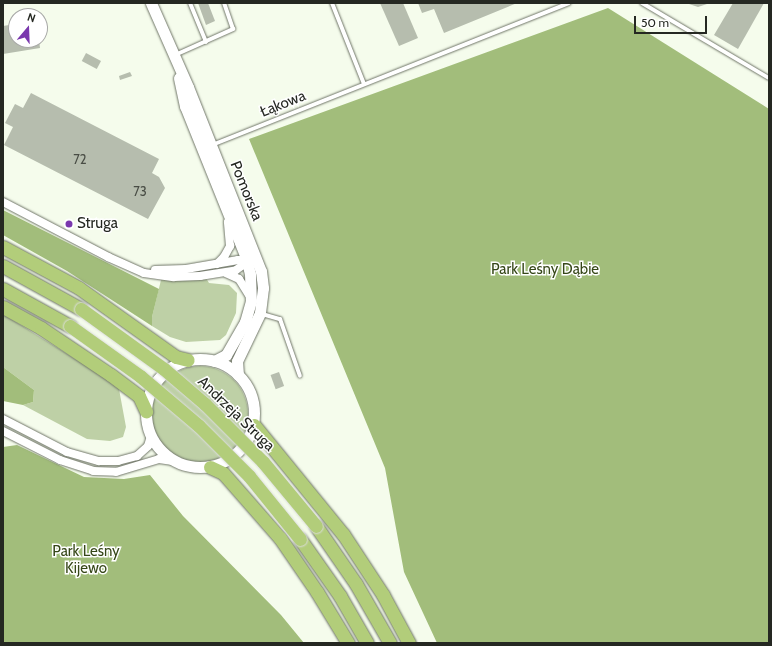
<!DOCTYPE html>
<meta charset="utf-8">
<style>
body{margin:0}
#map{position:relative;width:772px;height:646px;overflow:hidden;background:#f5fcec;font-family:Cabin,sans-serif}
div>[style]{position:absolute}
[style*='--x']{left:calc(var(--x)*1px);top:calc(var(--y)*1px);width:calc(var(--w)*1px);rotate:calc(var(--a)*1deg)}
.green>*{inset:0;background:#bed0a6}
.round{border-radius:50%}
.forest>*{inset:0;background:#a2bd7b}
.building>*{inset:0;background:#b6bdae;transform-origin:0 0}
.roads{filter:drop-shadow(0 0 1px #707668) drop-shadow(0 0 1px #707668)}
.service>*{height:4px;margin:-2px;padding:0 2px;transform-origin:2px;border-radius:2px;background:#fff}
.minor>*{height:8px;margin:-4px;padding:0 4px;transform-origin:4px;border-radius:4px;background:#fff}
.tertiary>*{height:11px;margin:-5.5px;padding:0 5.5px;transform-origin:5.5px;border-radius:5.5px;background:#fff}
.tertiary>.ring{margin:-5.5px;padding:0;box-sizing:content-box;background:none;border:11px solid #fff;border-radius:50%}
.primary>*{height:13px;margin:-6.5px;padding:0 6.5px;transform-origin:6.5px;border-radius:6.5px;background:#b2cd7a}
.bridges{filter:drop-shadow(0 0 1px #dcdddc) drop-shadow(0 0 1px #dcdddc)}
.primary-bridge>*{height:13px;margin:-6.5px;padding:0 6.5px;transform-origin:6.5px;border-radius:6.5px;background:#b2cd7a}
.dots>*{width:11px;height:11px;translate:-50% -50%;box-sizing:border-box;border:2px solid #fff;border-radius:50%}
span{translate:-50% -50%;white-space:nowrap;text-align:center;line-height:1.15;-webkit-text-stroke:3px #fff;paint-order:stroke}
.number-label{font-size:13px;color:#494d45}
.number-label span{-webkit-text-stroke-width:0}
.street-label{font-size:15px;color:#252822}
.poi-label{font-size:15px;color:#252822}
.left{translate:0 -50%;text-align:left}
.park-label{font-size:15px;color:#364718}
.frame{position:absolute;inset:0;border:4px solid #252822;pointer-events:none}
.north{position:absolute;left:8px;top:8px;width:40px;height:40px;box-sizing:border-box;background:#fff;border:1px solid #a8a9a7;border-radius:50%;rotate:19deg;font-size:11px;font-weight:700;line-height:16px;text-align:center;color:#252822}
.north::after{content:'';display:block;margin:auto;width:14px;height:18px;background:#7a38ad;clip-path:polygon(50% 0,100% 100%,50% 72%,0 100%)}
.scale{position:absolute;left:634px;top:16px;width:73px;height:18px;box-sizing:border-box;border:2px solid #252822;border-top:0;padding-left:5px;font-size:12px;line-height:14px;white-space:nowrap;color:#252822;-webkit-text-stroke:3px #fff;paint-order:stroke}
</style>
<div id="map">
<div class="green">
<div style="clip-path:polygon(206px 278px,209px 283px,229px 285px,237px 293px,236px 313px,226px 335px,220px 340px,186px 342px,170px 337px,152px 326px,152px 317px,161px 280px)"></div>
<div style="clip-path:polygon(3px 314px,96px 372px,119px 389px,126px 427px,123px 437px,110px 441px,87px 439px,23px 405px,33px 402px,34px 390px,3px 367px)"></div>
<div class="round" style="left:152px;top:366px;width:96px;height:96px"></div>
</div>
<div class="forest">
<div style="clip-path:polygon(608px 8px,769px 109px,769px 643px,437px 643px,404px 572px,385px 468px,249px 139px)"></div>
<div style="clip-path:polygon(3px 210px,159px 289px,152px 317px,152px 326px,67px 271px,3px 235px)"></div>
<div style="clip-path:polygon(3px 367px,34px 390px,33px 402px,23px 405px,3px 401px)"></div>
<div style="clip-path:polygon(17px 445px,84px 477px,124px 479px,150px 475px,183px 516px,281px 615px,304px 643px,3px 643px,3px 447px)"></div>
</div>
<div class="building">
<div style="clip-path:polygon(198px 3px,208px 3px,215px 21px,206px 25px)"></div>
<div style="clip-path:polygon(380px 3px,403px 3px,418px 38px,399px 46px)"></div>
<div style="clip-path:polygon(418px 3px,517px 3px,444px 33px,434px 9px,422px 13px)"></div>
<div style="clip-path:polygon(686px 3px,710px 3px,698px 7px)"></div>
<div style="clip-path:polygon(733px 3px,764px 3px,738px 49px,714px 35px)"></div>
<div style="clip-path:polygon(9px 25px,12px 36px,16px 36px,16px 40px,39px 40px,40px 48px,3px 54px,3px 26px)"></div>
<div style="left:86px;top:53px;width:17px;height:9px;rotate:28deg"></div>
<div style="clip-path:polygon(130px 72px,132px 76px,120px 80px,119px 76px)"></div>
<div style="clip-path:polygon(31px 93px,159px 159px,152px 173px,159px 177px,165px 188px,148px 219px,4px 145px,13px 127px,5px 123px,15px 104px,23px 108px)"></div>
<div style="left:279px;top:372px;width:15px;height:9px;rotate:70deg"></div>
</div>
<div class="roads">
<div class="service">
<div style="--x:190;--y:3;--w:42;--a:67.7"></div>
<div style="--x:332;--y:3;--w:87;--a:68.4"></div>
<div style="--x:642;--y:3;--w:147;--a:30.6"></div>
<div style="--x:175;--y:55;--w:64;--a:-24.1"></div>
<div style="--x:233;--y:29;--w:28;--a:-109"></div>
<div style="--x:212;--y:145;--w:384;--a:-21.7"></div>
<div style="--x:262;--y:314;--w:19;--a:16"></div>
<div style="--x:280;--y:319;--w:60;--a:70.7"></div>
</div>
<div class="minor">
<div style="--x:3;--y:202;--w:119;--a:27.6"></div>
<div style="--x:108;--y:257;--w:39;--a:24"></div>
<div style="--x:144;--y:273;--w:30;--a:8"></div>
<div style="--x:174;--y:277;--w:26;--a:-2"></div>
<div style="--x:200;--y:276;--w:36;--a:-9"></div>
<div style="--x:236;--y:270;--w:16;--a:-35"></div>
<div style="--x:217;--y:264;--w:10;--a:-45"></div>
<div style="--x:224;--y:257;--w:13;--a:-61"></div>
<div style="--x:230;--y:246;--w:24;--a:-95"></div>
<div style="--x:155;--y:270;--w:31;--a:-2"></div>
<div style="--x:186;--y:269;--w:53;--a:-9.8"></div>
<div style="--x:238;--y:260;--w:12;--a:5"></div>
<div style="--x:226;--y:273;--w:14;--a:25"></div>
<div style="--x:239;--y:279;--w:19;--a:58"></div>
<div style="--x:3;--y:419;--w:72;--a:27.3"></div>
<div style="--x:67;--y:452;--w:33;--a:16"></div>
<div style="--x:99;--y:461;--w:19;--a:0"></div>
<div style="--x:118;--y:461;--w:20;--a:-15"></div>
<div style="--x:137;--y:456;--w:15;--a:-42"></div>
<div style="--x:148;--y:446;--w:10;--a:-73"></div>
<div style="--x:3;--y:431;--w:64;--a:27"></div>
<div style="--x:60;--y:460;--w:35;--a:18"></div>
<div style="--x:93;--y:471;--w:23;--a:2"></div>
<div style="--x:116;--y:472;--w:45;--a:-16.8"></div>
<div style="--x:159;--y:459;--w:14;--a:8"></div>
</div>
<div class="tertiary">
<div style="--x:151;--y:3;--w:92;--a:66.2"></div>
<div style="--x:188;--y:87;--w:198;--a:68.4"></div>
<div style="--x:261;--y:271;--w:17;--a:83"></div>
<div style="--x:263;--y:288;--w:25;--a:97"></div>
<div style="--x:260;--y:313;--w:53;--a:115.6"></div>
<div style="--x:237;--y:361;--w:14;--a:86"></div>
<div style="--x:179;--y:78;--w:29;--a:78"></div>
<div style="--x:185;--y:106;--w:164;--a:68.1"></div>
<div style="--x:246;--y:258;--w:16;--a:76"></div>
<div style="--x:250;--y:274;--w:27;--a:88"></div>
<div style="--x:251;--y:301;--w:22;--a:106"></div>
<div style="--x:245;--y:322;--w:38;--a:120"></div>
<div style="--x:226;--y:355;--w:13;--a:153"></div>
<div class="ring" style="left:146px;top:359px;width:97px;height:97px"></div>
</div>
<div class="primary">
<div style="--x:3;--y:247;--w:86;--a:28.3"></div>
<div style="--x:79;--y:288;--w:119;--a:35.4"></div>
<div style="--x:176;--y:357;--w:12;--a:14"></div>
<div style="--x:3;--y:266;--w:89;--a:28.9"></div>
<div style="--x:3;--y:289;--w:77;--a:28.9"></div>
<div style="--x:3;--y:307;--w:43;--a:28.9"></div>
<div style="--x:41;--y:328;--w:84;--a:33.9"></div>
<div style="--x:111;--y:375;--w:35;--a:37"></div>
<div style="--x:139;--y:396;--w:17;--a:65"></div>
<div style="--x:254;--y:425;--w:141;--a:50.8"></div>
<div style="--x:343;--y:534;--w:73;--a:56.7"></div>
<div style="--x:383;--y:595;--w:55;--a:61.6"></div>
<div style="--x:210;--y:467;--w:14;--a:25"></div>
<div style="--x:223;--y:473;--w:86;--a:48.8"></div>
<div style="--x:280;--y:538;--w:65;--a:55.6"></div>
<div style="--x:317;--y:592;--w:60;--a:58.7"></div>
<div style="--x:316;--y:526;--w:70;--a:55.4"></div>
<div style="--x:356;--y:584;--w:68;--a:60"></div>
<div style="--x:300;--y:539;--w:70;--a:54.9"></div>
<div style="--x:340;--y:596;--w:54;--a:60.1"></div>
</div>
</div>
<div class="bridges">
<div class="primary-bridge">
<div style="--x:81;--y:309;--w:102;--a:35.9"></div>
<div style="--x:164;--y:369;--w:54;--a:40.5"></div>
<div style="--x:205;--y:404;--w:82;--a:45"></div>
<div style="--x:263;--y:462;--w:83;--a:50.4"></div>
<div style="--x:70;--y:326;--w:86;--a:35.5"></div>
<div style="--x:140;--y:376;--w:77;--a:40.3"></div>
<div style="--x:199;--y:426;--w:71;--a:45"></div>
<div style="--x:249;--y:476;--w:81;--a:51"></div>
</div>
</div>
<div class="dots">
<div style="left:69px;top:224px;background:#7a38ad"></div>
</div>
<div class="number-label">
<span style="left:80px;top:159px">72</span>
<span style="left:140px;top:191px">73</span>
</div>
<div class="street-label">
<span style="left:283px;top:104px;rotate:-22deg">Łąkowa</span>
<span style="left:246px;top:191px;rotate:68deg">Pomorska</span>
<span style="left:236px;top:414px;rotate:44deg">Andrzeja Struga</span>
</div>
<div class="poi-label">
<span class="left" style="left:77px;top:224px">Struga</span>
</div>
<div class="park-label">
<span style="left:545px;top:270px">Park Leśny Dąbie</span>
<span style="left:86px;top:560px">Park Leśny<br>Kijewo</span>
</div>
<div class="frame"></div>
<div class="north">N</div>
<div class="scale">50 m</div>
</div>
